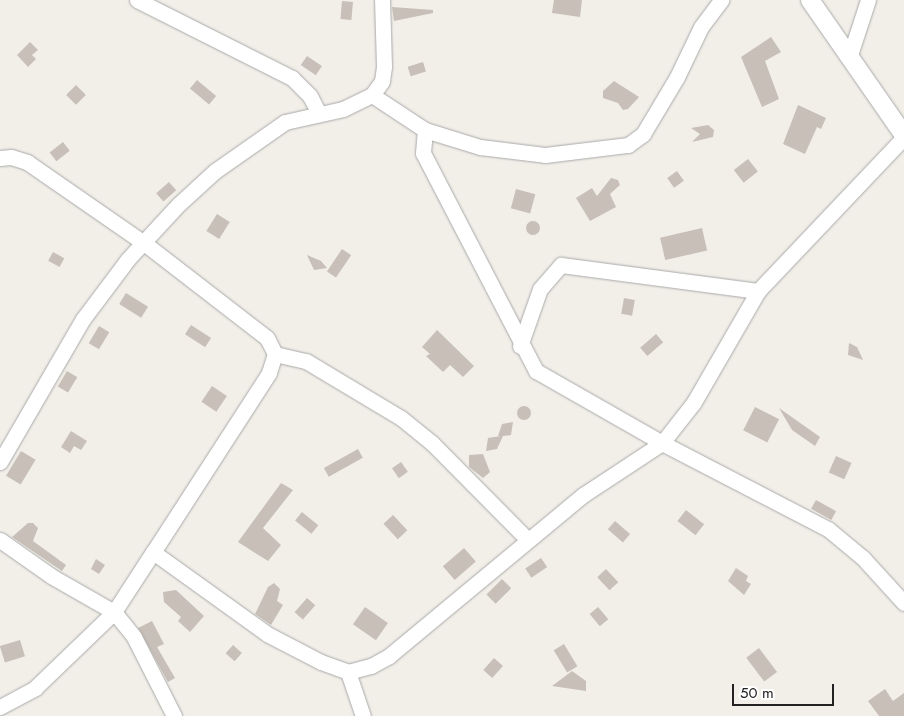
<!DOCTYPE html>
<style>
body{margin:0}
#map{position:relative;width:904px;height:716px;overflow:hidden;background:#f2efe9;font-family:Jost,sans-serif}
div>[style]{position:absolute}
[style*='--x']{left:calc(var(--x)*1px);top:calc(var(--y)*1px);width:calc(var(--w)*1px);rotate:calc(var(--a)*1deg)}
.building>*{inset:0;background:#c7bfb8;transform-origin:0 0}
.round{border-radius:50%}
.roads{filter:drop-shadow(0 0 1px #a9a9a9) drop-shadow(0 0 1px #a9a9a9)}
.minor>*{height:15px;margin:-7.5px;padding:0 7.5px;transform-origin:7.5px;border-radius:7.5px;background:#fff}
.tertiary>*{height:18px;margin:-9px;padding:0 9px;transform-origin:9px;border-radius:9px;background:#fff}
span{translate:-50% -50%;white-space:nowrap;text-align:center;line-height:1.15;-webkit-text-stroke:5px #fff;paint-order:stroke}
.scale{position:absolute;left:732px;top:684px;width:102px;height:22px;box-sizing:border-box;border:2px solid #222;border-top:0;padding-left:6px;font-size:15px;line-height:18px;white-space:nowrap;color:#222;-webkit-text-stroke:4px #fff;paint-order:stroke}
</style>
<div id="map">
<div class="building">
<div style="clip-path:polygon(554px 0,582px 0,580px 17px,552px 13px)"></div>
<div style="left:342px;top:1px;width:11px;height:18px;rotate:5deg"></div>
<div style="clip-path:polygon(392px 7px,433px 10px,433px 13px,394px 21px)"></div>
<div style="clip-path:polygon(771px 37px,781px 52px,765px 61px,779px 99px,762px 107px,741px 57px)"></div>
<div style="clip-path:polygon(30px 42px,38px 50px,32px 55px,36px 59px,28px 67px,17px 55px)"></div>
<div style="left:307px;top:56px;width:18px;height:11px;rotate:34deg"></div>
<div style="left:423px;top:62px;width:10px;height:16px;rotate:73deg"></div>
<div style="left:197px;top:80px;width:25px;height:11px;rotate:40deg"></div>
<div style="clip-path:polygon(614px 81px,639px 97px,628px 109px,623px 110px,618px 103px,603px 98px,603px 91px)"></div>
<div style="left:76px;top:85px;width:14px;height:14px;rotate:45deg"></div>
<div style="clip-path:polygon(798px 105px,826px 118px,821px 129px,817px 127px,805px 154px,783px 144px)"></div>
<div style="clip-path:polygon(708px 125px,714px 130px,713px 137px,692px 142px,700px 134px,691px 128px)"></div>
<div style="left:63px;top:142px;width:11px;height:17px;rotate:52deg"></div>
<div style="left:748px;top:159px;width:16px;height:18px;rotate:52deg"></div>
<div style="left:677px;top:171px;width:12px;height:12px;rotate:55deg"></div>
<div style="clip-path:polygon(611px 178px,618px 180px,620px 185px,610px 194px,616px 207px,590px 221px,576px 198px,592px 188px,597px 196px)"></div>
<div style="left:169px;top:182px;width:11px;height:17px;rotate:49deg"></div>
<div style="left:516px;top:189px;width:20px;height:20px;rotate:15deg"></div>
<div style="left:217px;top:214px;width:15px;height:20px;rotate:32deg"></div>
<div class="round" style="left:526px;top:221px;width:14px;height:14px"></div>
<div style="left:702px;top:228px;width:23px;height:43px;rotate:77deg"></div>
<div style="left:342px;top:249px;width:11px;height:27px;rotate:34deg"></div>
<div style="left:53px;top:252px;width:13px;height:10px;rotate:29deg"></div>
<div style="clip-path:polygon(307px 255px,321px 261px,327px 268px,314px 270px)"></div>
<div style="left:126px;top:293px;width:26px;height:13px;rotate:32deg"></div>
<div style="left:624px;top:298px;width:11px;height:16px;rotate:10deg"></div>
<div style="left:191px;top:325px;width:24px;height:11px;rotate:33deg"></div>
<div style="left:99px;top:326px;width:12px;height:20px;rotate:31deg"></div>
<div style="clip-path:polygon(437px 330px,474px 366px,463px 377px,450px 365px,443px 372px,426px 356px,430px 354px,422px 347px)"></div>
<div style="left:656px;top:334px;width:11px;height:21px;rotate:49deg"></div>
<div style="clip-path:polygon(849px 343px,857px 347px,863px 360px,848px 355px)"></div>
<div style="left:67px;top:371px;width:12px;height:18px;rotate:31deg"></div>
<div style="left:212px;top:386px;width:18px;height:19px;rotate:34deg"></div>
<div class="round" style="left:517px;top:406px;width:14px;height:14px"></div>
<div style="left:755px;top:407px;width:27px;height:26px;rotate:27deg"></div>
<div style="clip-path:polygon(779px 408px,820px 437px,815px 446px,792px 430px)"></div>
<div style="clip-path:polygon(513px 422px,511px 435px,503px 436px,497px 449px,486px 451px,488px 438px,501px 436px,498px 436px,502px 424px)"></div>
<div style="clip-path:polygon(71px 431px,87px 441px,81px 450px,74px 446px,70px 453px,61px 447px)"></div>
<div style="left:358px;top:449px;width:10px;height:39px;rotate:61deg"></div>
<div style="left:21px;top:451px;width:17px;height:29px;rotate:31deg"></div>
<div style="clip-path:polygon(483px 454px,490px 472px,483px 478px,469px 467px,469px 455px)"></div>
<div style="left:836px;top:456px;width:17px;height:18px;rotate:24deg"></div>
<div style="left:401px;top:462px;width:12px;height:11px;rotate:55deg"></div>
<div style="clip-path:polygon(281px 483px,293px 490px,263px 528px,281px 545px,268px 561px,238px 542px)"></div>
<div style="left:816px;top:500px;width:23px;height:10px;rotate:29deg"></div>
<div style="left:686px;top:510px;width:23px;height:14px;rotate:38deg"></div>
<div style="left:302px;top:512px;width:21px;height:11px;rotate:39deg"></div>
<div style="left:393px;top:515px;width:21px;height:13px;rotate:47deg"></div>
<div style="left:615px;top:521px;width:20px;height:11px;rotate:41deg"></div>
<div style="clip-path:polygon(28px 523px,33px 523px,38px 528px,33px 541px,66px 565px,62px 571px,12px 537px)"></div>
<div style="left:464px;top:548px;width:18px;height:28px;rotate:49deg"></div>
<div style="left:541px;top:558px;width:11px;height:19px;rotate:56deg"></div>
<div style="clip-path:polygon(96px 559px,105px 565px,99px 574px,91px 569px)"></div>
<div style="clip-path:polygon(736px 568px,748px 576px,746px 581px,751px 584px,744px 595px,728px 581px)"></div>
<div style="left:606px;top:569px;width:18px;height:12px;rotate:47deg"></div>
<div style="left:502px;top:579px;width:13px;height:22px;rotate:45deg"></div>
<div style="clip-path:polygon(274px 583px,280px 589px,277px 601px,283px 605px,271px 625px,255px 614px,268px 587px)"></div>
<div style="clip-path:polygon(176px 590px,204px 616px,190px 632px,178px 621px,181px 617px,164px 602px,163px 592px)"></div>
<div style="left:307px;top:598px;width:11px;height:19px;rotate:41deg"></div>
<div style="left:365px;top:607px;width:28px;height:21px;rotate:35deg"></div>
<div style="left:598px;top:607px;width:16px;height:11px;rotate:50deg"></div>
<div style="clip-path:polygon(152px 621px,164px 644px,157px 647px,175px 678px,168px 682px,138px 628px)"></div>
<div style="left:20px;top:640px;width:17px;height:21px;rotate:73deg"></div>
<div style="left:564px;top:644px;width:26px;height:12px;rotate:59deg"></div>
<div style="left:233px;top:645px;width:12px;height:11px;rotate:42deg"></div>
<div style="left:759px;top:648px;width:30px;height:16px;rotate:53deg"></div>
<div style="left:494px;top:658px;width:12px;height:16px;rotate:42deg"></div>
<div style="clip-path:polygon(572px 671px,586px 681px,586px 691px,552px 686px)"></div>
<div style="clip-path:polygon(885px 689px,893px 701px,904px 693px,904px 716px,879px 716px,868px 701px)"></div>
</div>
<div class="roads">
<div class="minor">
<div style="--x:137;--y:0;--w:174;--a:26.7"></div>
<div style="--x:292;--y:78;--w:25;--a:45"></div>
<div style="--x:310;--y:96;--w:20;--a:63"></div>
<div style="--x:850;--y:55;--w:58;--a:-71.9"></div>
<div style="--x:372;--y:95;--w:64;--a:33.4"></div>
<div style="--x:425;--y:130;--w:58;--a:17.2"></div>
<div style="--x:480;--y:147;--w:65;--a:7"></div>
<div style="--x:545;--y:155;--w:84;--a:-6.9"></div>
<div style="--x:628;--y:145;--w:19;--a:-36"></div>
<div style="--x:643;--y:134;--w:66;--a:-59.2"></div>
<div style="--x:677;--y:77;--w:55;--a:-64.4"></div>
<div style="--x:701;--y:27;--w:34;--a:-53"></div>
<div style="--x:425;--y:130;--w:23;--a:95"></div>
<div style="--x:423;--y:153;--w:246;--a:62.6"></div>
<div style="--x:536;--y:371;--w:145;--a:29.7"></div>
<div style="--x:662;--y:443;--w:187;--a:27.4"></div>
<div style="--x:828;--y:529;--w:45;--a:39.6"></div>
<div style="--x:863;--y:558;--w:61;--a:47.7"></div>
<div style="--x:0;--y:158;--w:11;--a:-5"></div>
<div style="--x:11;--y:157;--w:17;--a:17"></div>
<div style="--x:27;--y:162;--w:142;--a:34.7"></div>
<div style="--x:144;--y:243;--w:155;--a:37.7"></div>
<div style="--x:267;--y:338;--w:18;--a:63"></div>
<div style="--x:275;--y:354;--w:20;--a:108"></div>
<div style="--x:269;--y:373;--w:213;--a:122.9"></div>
<div style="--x:153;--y:552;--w:140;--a:35.7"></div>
<div style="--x:267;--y:634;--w:61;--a:27.4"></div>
<div style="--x:321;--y:662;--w:29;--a:20"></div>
<div style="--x:348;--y:672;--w:24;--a:-15"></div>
<div style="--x:371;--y:666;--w:21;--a:-29"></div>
<div style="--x:389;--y:656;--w:252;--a:-39.7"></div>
<div style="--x:583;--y:495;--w:95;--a:-33.4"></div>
<div style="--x:662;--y:443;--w:52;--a:-52"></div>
<div style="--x:694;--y:402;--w:128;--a:-60"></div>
<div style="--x:758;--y:291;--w:212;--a:-46.5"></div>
<div style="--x:520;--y:346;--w:60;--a:-70.7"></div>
<div style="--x:540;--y:289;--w:32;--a:-49"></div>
<div style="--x:561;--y:265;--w:199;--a:7.5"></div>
<div style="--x:275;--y:354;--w:32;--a:13"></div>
<div style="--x:306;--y:361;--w:111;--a:31"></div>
<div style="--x:401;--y:418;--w:40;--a:39"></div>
<div style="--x:432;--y:443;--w:135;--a:45.3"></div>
<div style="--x:0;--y:462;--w:165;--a:-59.9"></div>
<div style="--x:83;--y:319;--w:75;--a:-53.1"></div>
<div style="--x:128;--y:259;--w:75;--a:-47.2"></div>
<div style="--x:179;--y:204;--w:49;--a:-42.5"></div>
<div style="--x:215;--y:171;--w:85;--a:-35"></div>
<div style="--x:285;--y:122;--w:59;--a:-12.6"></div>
<div style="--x:343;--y:109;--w:32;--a:-26"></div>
<div style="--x:372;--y:95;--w:17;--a:-54"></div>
<div style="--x:382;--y:81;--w:15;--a:-82"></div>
<div style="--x:384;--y:66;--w:66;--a:-91.7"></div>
<div style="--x:0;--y:540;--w:62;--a:35.2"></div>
<div style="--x:51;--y:576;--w:73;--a:29.7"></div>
<div style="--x:114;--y:612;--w:72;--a:-57"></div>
<div style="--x:348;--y:672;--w:46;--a:71.2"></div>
<div style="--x:0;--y:707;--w:40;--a:-28"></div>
<div style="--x:35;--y:688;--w:110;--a:-43.9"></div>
<div style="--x:114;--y:612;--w:32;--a:51"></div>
<div style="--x:134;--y:637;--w:89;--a:63.1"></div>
</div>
<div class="tertiary">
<div style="--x:810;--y:0;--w:165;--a:55.2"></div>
</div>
</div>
<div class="scale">50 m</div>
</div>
